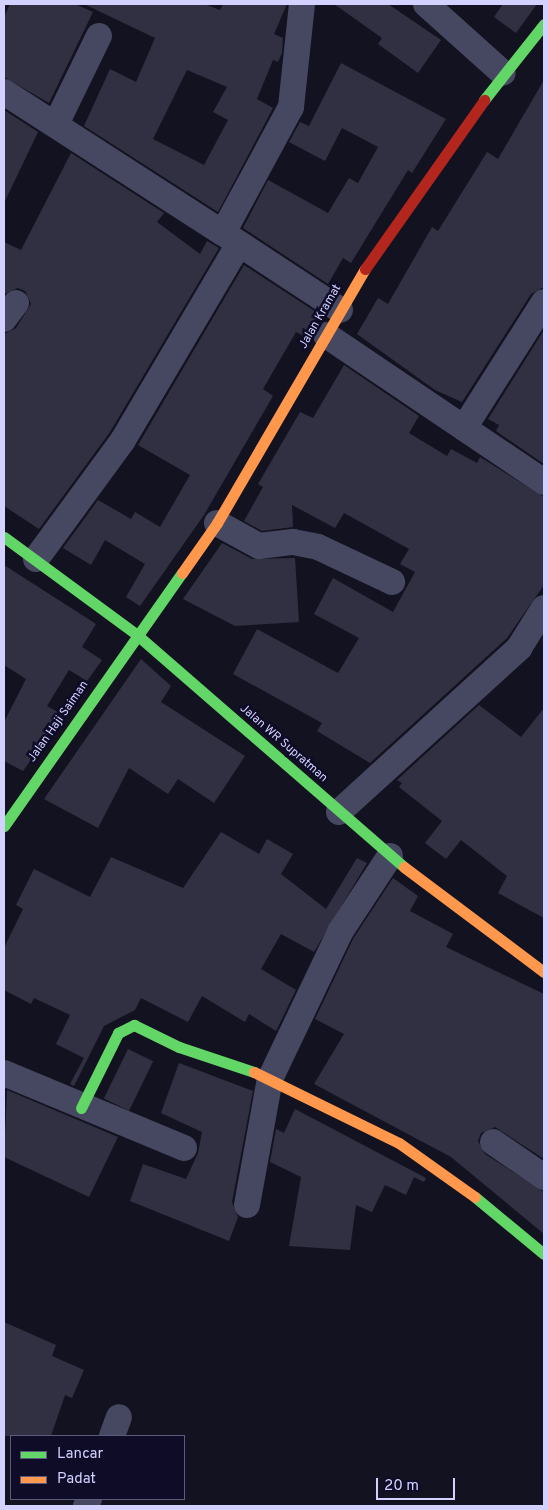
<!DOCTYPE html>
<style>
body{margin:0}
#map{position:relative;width:548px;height:1510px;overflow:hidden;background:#131220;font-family:Overpass,sans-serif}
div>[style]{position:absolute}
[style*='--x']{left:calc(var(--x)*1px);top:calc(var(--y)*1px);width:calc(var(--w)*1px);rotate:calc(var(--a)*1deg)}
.building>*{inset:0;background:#313042;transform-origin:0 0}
.street>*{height:26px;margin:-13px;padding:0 13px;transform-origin:13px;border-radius:13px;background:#464861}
.fast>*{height:11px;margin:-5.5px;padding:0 5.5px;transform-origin:5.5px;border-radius:5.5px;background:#63d668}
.slow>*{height:11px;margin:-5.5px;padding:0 5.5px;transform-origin:5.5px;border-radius:5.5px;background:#ff974d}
.jam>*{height:11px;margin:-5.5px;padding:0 5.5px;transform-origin:5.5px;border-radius:5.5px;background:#b3261e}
span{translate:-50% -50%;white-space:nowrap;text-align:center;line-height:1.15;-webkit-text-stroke:5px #0e0c26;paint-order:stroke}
.street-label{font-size:12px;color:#d2d1ff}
.frame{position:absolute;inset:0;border:5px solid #d2d1ff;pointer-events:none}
.legend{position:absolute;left:10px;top:1435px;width:175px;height:65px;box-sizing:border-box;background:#0e0c26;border:1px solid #5c5b7d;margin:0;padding:6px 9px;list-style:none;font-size:15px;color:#d2d1ff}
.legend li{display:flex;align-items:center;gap:10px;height:25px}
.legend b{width:25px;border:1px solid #5c5b7d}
.scale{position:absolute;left:376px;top:1478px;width:79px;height:22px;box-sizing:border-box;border:2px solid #d2d1ff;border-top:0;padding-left:6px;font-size:15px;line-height:18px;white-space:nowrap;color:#d2d1ff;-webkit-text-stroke:4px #0e0c26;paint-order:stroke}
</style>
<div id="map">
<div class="building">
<div style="clip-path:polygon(10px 4px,75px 4px,93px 12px,49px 103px,4px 77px,4px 17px)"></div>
<div style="clip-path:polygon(evenodd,84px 4px,205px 4px,220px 10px,223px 4px,287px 4px,274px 34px,283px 38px,282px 53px,278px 62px,273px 60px,257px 99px,273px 108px,218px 212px,84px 126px,110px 69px,136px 82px,155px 38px,84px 4px,187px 70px,227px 87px,213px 112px,228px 120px,204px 165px,153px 139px,187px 70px)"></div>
<div style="clip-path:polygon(334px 4px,388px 4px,441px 40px,418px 73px,378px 44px,382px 38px)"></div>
<div style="clip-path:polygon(503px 4px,537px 4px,516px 33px,494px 17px)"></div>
<div style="clip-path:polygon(341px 63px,446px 119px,412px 173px,408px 170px,351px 263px,343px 258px,328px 284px,243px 228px,268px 180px,328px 213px,349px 178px,358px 183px,378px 147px,342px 128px,325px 161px,289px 142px,300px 122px,309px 126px)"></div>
<div style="clip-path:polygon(544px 80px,544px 287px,531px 294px,462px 402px,435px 390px,357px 334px,378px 298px,388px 304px,432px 227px,438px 231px,487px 152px,498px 159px)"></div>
<div style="clip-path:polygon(4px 110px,38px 132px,4px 203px)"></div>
<div style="clip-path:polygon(71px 153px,164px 213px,157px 222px,200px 254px,207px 241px,219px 248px,110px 432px,39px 529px,4px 506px,4px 334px,16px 328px,31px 304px,25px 291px,18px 288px,4px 294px,4px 242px,21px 250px)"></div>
<div style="clip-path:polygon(244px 265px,319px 314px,306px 337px,296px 332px,263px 389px,273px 396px,204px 515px,140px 606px,126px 597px,145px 564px,105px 540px,91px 565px,63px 548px,98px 500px,131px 519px,135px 512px,160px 527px,190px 475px,138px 445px)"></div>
<div style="clip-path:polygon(544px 330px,544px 464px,496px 431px,499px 425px,488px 419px)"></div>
<div style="clip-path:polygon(344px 365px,419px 416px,409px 433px,447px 456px,451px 449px,477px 463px,480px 457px,544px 497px,544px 585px,507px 638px,370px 763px,317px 731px,322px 723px,233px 674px,257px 629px,338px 673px,359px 638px,314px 614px,333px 578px,393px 612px,415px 572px,400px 564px,409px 549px,344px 513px,335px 528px,292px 505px,293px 527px,262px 531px,244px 521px,263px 487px,258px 484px,300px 412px,313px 418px)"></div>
<div style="clip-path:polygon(222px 543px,252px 559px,295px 558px,299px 622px,235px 626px,183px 599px)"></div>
<div style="clip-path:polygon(4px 565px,96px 624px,82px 647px,102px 660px,87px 681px,69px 670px,47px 706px,63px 715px,23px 771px,4px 761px,4px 722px,26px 679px,4px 665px)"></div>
<div style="clip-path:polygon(141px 659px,171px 686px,161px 702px,245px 756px,214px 803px,178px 779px,168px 794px,129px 768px,98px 828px,44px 799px)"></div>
<div style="clip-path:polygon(479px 705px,521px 737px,544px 708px,544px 918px,498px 893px,507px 876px,461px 840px,446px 859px,425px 843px,442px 821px,399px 787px,402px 783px,397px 780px)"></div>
<div style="clip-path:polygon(221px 832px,259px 854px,267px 839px,293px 854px,281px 874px,326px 909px,357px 858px,367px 863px,314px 952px,281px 934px,261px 969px,296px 990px,276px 1031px,249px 1014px,245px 1022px,202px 996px,188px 1022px,141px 998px,135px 1010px,104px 1026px,74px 1086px,70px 1084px,84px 1058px,56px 1044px,70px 1015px,34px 998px,31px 1004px,4px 990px,4px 948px,23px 909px,16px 905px,34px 869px,90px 897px,111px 857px,183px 888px)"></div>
<div style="clip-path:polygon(393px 878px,418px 896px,410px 911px,453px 934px,446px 947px,544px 994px,544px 1159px,495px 1127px,481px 1133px,478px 1141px,485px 1154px,544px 1192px,544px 1234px,451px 1157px,314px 1084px,344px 1034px,315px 1019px,353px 939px)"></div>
<div style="left:128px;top:1049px;width:28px;height:55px;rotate:26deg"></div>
<div style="clip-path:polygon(179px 1063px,253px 1091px,232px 1202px,238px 1217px,229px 1241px,130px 1201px,143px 1164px,186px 1179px,198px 1153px,202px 1132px,161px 1113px)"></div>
<div style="clip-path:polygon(7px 1090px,118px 1137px,89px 1197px,4px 1157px)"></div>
<div style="clip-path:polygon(295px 1109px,426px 1178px,424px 1182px,414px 1177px,406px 1195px,385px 1185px,372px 1212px,356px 1205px,350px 1250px,289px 1246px,301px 1177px,270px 1162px,276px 1129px,284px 1133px)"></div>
<div style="clip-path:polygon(4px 1322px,56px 1345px,52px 1356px,84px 1370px,72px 1398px,65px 1395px,51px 1436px,4px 1436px)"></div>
</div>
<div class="street">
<div style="--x:302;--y:4;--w:104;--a:96.1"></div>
<div style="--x:291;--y:107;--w:143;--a:118.4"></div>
<div style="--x:223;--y:233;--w:140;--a:33.3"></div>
<div style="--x:426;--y:4;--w:103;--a:41.9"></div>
<div style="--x:4;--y:92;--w:260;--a:32.8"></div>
<div style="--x:56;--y:124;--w:98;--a:-64"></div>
<div style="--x:4;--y:319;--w:20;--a:-53"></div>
<div style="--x:326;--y:335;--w:263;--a:34"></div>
<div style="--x:464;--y:428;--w:149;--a:-57.6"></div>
<div style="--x:217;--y:523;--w:48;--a:28.7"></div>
<div style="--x:259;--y:546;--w:34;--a:-7"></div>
<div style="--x:293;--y:542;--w:25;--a:11"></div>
<div style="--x:318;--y:547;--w:82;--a:25.3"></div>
<div style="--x:36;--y:559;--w:147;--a:-53.8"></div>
<div style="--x:123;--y:440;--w:228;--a:-59.4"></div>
<div style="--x:339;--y:812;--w:244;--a:-42.3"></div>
<div style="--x:519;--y:648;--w:47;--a:-58"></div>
<div style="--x:4;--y:1073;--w:195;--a:22.6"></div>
<div style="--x:493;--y:1142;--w:62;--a:34.5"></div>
<div style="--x:247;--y:1205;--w:128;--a:-79.7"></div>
<div style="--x:270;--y:1079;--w:163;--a:-64.5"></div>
<div style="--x:340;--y:932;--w:91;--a:-56.7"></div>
<div style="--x:112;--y:1436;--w:20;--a:-70"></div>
<div style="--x:86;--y:1506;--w:8;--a:-67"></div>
</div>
<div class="fast">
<div style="--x:484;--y:100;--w:97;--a:-51.7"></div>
<div style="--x:4;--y:537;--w:164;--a:36.3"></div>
<div style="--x:136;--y:634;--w:355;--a:41"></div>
<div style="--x:4;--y:826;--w:309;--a:-54.9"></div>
<div style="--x:81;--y:1108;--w:84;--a:-63.7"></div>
<div style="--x:118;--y:1033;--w:18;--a:-27"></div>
<div style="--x:134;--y:1025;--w:50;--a:26.1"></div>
<div style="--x:179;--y:1047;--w:79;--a:18.4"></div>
<div style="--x:475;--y:1197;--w:89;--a:39.6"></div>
</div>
<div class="slow">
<div style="--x:182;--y:573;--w:61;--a:-55"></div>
<div style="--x:217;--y:523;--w:294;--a:-59.8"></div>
<div style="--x:404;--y:867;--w:175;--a:36.9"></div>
<div style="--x:254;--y:1072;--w:161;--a:26.1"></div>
<div style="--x:399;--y:1143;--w:93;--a:35.4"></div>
</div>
<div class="jam">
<div style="--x:365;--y:269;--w:207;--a:-54.8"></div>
</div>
<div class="street-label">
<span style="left:321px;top:317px;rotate:-60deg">Jalan Kramat</span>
<span style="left:59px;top:722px;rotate:-55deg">Jalan Haji Saiman</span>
<span style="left:283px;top:744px;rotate:41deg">Jalan WR Supratman</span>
</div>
<div class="frame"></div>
<ul class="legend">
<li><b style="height:6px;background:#63d668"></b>Lancar</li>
<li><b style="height:6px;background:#ff974d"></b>Padat</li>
</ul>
<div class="scale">20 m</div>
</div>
